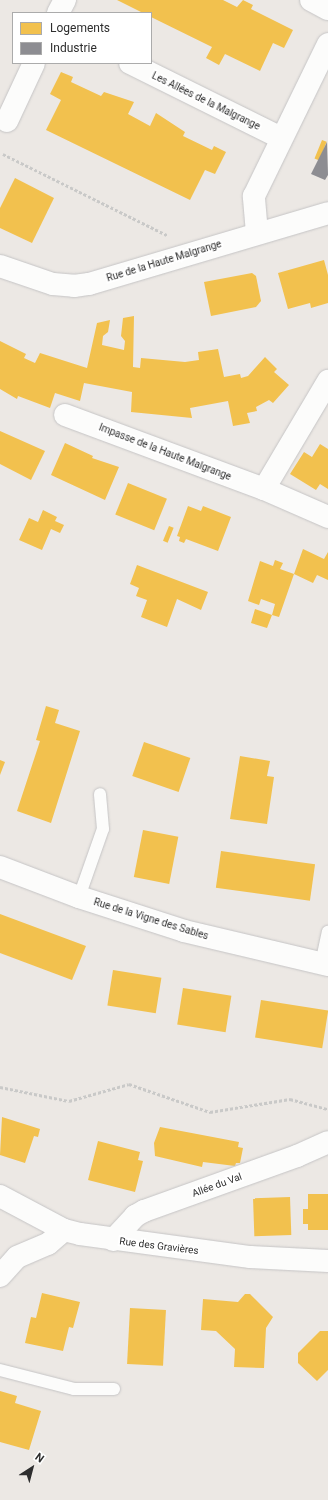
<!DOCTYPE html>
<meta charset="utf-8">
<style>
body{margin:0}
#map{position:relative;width:328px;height:1500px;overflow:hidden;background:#ece8e4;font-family:Roboto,sans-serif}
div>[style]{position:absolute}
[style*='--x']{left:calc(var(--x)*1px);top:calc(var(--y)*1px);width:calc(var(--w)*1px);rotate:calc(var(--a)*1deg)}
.homes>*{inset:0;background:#f2c14e;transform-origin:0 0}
.industry>*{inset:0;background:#8d8d92}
.path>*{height:2.5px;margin-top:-1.25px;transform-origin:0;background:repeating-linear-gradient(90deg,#c9c9c8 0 3px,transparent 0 5px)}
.roads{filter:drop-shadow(0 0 1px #c5c4c5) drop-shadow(0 0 1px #c5c4c5)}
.service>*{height:12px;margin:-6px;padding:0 6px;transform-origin:6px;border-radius:6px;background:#fcfcfb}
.minor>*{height:22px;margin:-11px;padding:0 11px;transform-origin:11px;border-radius:11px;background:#fcfcfb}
span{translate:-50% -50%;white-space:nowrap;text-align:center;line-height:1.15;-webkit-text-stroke:4px #fff;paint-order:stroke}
.street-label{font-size:10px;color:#2e2e2e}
.legend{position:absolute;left:12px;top:12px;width:140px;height:52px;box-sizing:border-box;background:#fff;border:1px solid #ababab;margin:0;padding:5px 7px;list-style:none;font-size:12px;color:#2e2e2e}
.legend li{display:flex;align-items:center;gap:8px;height:20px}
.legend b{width:20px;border:1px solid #ababab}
.north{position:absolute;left:12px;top:1448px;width:40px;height:40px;-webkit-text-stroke:3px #fff;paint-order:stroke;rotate:36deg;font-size:11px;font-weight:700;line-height:16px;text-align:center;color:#2e2e2e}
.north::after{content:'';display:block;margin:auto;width:14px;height:18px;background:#2e2e2e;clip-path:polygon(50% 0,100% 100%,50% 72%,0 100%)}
</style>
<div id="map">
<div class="homes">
<div style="clip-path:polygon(117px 0,223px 0,237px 7px,243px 0,253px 5px,251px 9px,293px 30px,284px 48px,273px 43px,260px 71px,225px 54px,219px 65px,206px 58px,212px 47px,151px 17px,151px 13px,143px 13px)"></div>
<div style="clip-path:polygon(61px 72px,73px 77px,71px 82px,101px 96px,104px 92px,134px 102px,128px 114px,150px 126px,156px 113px,185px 132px,183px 136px,212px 150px,214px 146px,226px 152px,215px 174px,205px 170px,190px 200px,46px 130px,61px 100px,50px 94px)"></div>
<div style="left:322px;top:140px;width:5px;height:20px;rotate:22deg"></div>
<div style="clip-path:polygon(15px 178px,54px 198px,32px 243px,0 228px,0 208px)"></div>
<div style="clip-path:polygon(324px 260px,328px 275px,328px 303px,311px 308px,310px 303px,288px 309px,278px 273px)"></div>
<div style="clip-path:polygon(252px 273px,256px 276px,261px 301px,256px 307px,211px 316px,204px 282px)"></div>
<div style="clip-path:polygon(134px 316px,133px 367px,140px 368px,141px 358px,185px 362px,199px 360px,198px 352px,218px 349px,224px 377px,240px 374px,241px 378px,248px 376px,265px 357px,277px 369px,274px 372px,289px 385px,273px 403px,269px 400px,256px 407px,257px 411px,247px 413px,250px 423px,233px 426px,228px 401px,190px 408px,192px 418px,131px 412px,132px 392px,84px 383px,80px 401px,55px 393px,50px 408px,18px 396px,17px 399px,0 389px,0 341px,26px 354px,24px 358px,35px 363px,40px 353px,87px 368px,97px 323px,110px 320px,108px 332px,103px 336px,102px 345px,124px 350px,125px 341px,121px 336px,123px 318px)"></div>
<div style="clip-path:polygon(0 431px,45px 451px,31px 480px,0 464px)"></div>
<div style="clip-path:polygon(65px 443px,93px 456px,92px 458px,119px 467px,105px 500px,51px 475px)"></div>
<div style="clip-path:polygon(320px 444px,328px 449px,328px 489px,320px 484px,316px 490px,290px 474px,304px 452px,312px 457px)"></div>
<div style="left:128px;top:483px;width:42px;height:34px;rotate:22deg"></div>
<div style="clip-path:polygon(188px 506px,201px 511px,203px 506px,231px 517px,218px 551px,186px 539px,184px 543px,179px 541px,180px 537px,177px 536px)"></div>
<div style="clip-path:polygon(43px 510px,57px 517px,55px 521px,64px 525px,60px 533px,51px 529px,42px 550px,19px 540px,29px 518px,38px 522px)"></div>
<div style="left:169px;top:526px;width:5px;height:16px;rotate:22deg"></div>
<div style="clip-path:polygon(303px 549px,324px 559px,328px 552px,328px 580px,317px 575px,313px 583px,294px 574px)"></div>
<div style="clip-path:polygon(275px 560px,283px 563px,280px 569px,294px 574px,279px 617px,272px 615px,267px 628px,251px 623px,255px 609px,272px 615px,275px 604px,261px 599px,259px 605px,248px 601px,260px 561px,273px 566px)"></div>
<div style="clip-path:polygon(137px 565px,208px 592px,201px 610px,177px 599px,167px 627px,141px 617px,147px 600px,136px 596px,139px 588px,130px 584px)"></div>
<div style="clip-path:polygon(46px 706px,59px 710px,55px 723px,80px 731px,51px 823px,17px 811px,40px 741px,36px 740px)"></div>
<div style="left:144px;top:742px;width:49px;height:36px;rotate:19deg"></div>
<div style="clip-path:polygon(240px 756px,270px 761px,267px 776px,274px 777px,267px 824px,230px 819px)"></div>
<div style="clip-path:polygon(0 760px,5px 762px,0 775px)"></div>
<div style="left:143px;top:830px;width:36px;height:48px;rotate:11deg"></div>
<div style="left:221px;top:851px;width:95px;height:37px;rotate:8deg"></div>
<div style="clip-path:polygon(0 914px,86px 946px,72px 980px,0 953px)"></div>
<div style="left:113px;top:970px;width:49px;height:36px;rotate:9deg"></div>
<div style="left:183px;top:988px;width:49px;height:37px;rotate:9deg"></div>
<div style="left:261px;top:1000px;width:68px;height:38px;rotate:9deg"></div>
<div style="clip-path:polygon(2px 1117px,40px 1129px,38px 1137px,34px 1136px,25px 1163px,0 1155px)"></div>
<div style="clip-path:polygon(160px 1127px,239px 1142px,238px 1147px,243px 1148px,240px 1163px,236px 1163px,235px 1166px,203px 1162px,202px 1167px,155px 1156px,154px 1143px)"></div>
<div style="clip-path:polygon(98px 1141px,140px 1152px,138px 1160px,143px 1161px,135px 1192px,88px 1180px)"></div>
<div style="clip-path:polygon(308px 1194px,328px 1194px,328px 1230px,308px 1230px,308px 1224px,303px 1224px,303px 1209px,308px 1209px)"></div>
<div style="left:290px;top:1197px;width:38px;height:37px;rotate:88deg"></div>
<div style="clip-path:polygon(42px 1293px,80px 1302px,73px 1328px,69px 1327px,63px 1351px,25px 1343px,31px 1317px,36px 1318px)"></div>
<div style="clip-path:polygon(245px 1294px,250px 1294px,273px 1317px,266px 1328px,264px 1368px,234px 1367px,235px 1349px,216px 1331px,201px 1330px,203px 1299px,238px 1302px)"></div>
<div style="left:130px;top:1308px;width:36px;height:56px;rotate:3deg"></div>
<div style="clip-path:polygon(320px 1331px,328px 1331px,328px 1370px,317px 1381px,298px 1363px,298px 1353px)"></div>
<div style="clip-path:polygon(0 1391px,17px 1396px,15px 1403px,41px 1411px,29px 1450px,0 1442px)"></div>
</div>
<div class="industry">
<div style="clip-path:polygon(327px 142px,328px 175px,325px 180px,311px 174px)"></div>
</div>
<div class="path">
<div style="--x:3;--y:154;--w:183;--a:26.3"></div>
<div style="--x:0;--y:1087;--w:70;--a:11.5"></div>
<div style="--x:69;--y:1101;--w:62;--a:-15.8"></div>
<div style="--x:129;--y:1084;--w:86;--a:19.1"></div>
<div style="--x:210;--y:1112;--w:81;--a:-9.2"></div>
<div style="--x:290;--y:1099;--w:39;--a:15"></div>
</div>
<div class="roads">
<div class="service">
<div style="--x:79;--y:897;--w:72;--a:-70.6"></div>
<div style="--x:103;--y:829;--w:35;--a:-95"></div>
<div style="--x:321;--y:964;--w:33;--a:-78"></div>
<div style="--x:0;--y:1370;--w:76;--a:14.4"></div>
<div style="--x:74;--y:1389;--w:40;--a:0"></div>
</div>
<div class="minor">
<div style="--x:311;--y:0;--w:19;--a:28"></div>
<div style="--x:58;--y:13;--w:15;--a:-62"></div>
<div style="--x:130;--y:63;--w:169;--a:26.4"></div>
<div style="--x:7;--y:121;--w:64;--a:-65"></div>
<div style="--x:257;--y:233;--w:37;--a:-95"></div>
<div style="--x:254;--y:196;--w:169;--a:-64"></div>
<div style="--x:0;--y:266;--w:56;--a:18.8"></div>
<div style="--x:53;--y:284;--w:21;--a:5"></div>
<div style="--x:74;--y:286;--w:15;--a:-8"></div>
<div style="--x:89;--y:284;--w:249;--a:-16.5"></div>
<div style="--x:65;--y:415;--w:212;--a:20.4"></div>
<div style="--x:264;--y:489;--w:70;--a:23.6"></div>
<div style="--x:264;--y:489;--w:126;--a:-59.3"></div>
<div style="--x:0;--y:867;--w:85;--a:20.8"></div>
<div style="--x:79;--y:897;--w:110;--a:17.9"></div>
<div style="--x:184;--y:931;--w:148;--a:13.3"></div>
<div style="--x:0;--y:1196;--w:72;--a:28"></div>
<div style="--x:64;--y:1230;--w:16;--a:14"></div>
<div style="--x:80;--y:1234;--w:172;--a:7.7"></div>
<div style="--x:250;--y:1257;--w:78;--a:2.9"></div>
<div style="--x:113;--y:1240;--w:33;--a:-47"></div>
<div style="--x:135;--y:1216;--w:10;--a:-29"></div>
<div style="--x:144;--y:1211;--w:163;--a:-19.8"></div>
<div style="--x:297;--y:1156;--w:34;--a:-24"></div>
<div style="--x:0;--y:1276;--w:25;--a:-48"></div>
<div style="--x:17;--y:1257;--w:34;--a:-23"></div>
<div style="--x:48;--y:1244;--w:21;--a:-41"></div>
</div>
</div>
<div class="street-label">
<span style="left:206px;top:101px;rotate:26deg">Les Allées de la Malgrange</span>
<span style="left:164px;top:261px;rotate:-17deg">Rue de la Haute Malgrange</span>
<span style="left:165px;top:452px;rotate:21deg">Impasse de la Haute Malgrange</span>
<span style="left:151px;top:919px;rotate:17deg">Rue de la Vigne des Sables</span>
<span style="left:217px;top:1185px;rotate:-20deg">Allée du Val</span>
<span style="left:159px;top:1246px;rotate:7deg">Rue des Gravières</span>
</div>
<ul class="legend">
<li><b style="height:11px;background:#f2c14e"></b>Logements</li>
<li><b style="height:11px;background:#8d8d92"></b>Industrie</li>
</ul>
<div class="north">N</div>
</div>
